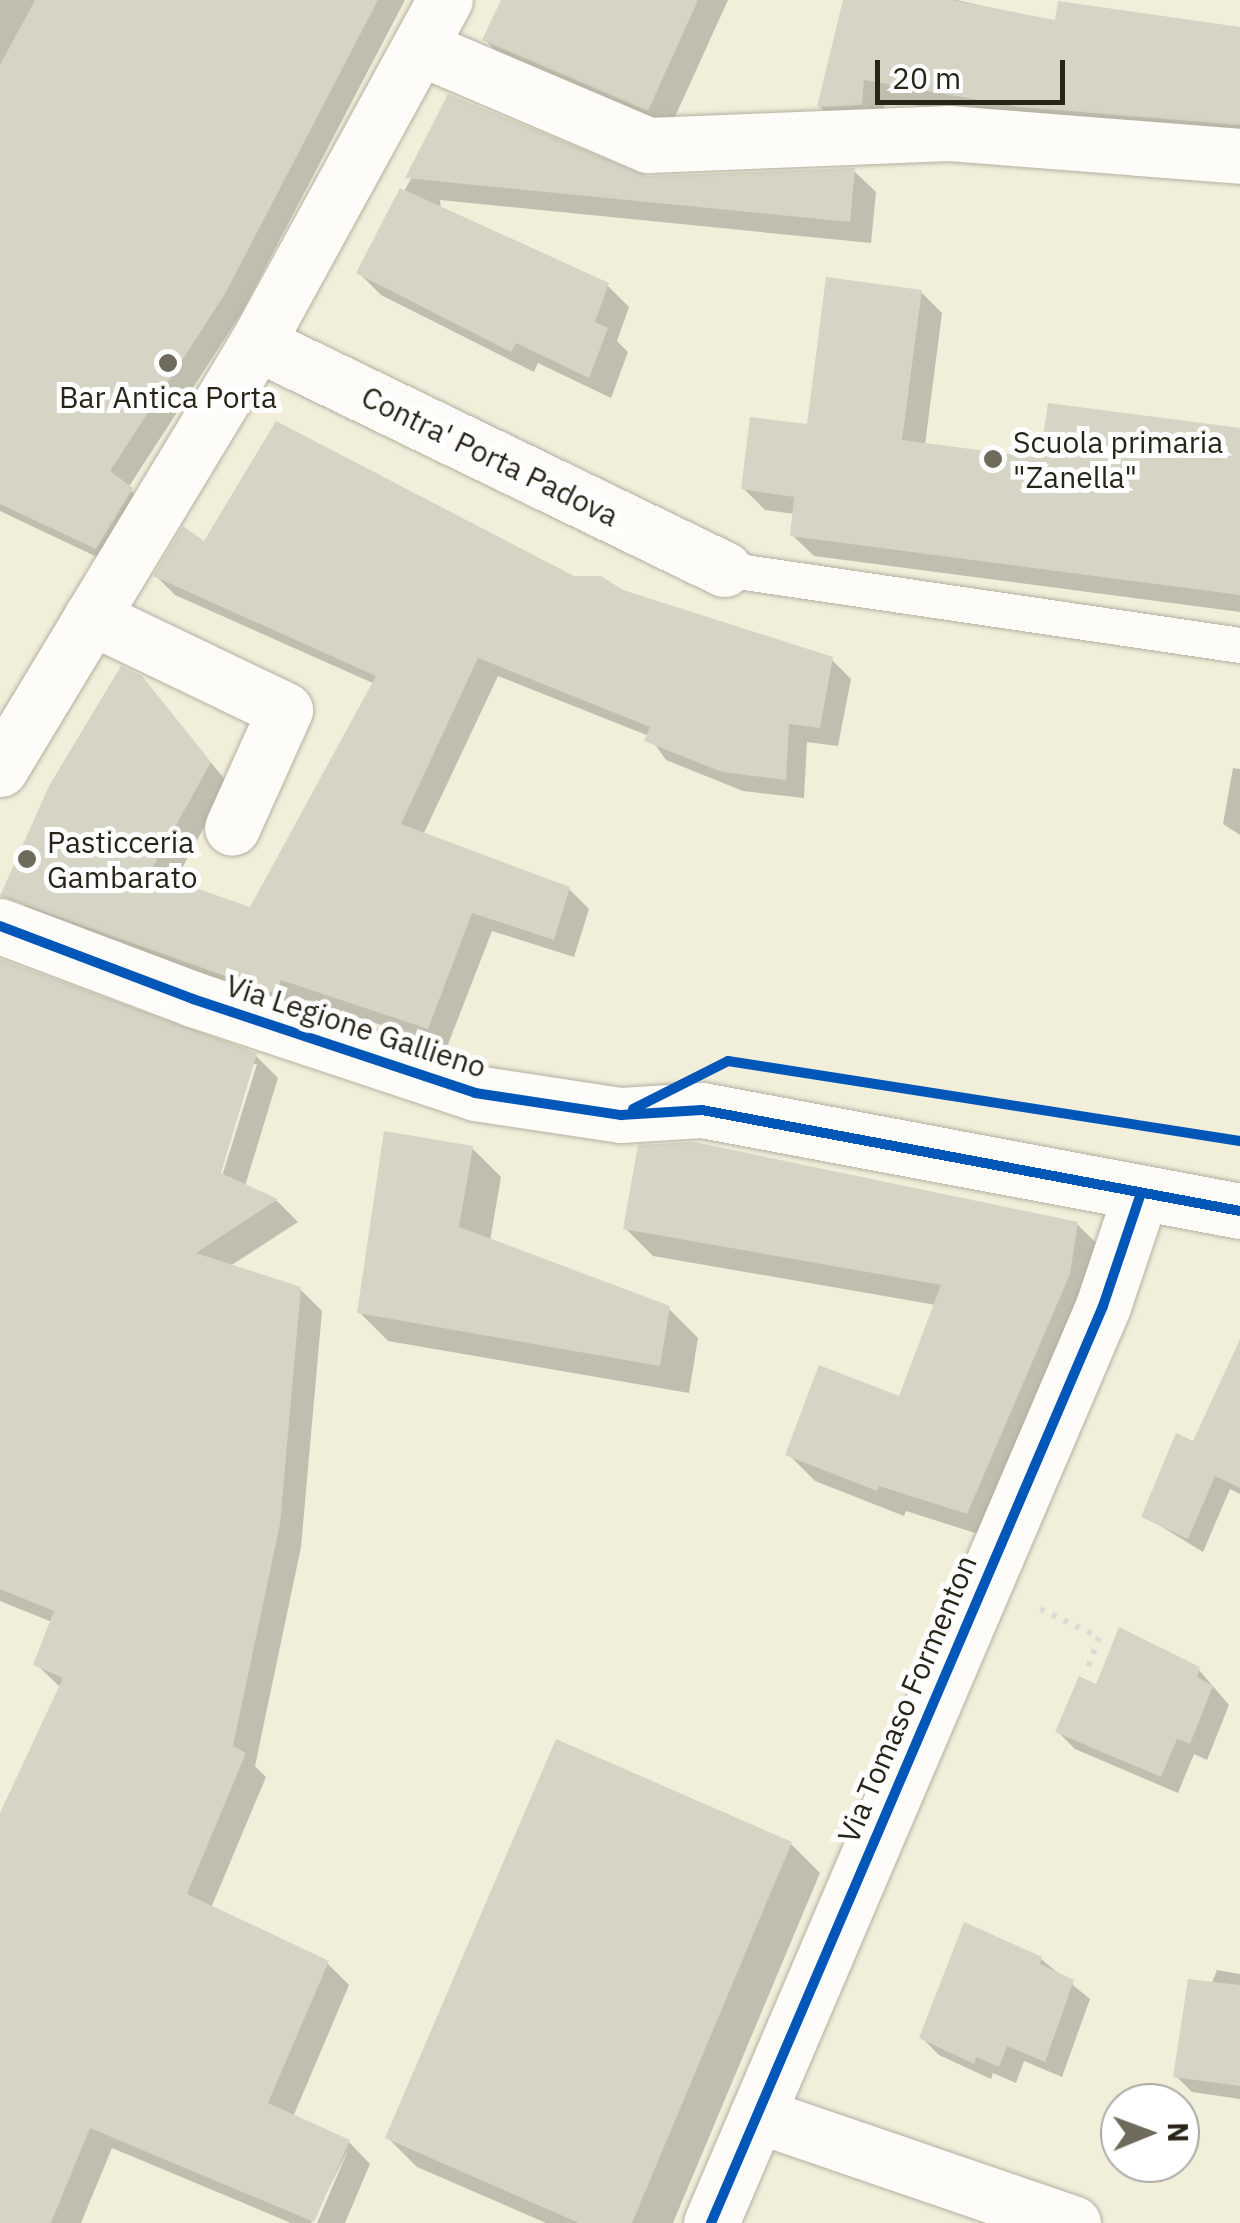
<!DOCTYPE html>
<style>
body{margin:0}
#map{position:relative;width:1240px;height:2223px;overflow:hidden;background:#f1eeda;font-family:"IBM Plex Sans",sans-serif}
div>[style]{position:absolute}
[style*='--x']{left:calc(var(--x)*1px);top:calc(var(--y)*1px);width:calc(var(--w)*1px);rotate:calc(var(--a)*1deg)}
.shadow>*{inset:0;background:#0003}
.building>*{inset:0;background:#d6d4c4}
.path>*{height:6px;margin-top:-3px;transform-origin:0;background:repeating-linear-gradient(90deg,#dddbd5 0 5px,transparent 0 13px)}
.roads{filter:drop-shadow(0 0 2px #b3b0a1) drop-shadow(0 0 2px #b3b0a1)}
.service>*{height:35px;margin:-17.5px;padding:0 17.5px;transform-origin:17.5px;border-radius:17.5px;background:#fdfcf9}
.minor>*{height:55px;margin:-27.5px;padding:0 27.5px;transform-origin:27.5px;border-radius:27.5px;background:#fdfcf9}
.tertiary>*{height:55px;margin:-27.5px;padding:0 27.5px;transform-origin:27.5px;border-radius:27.5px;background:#fdfcf9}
.secondary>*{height:55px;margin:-27.5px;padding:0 27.5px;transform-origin:27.5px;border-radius:27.5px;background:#fdfcf9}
.cycleway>*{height:10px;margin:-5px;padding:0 5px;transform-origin:5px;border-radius:5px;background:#0057b8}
.dots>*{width:28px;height:28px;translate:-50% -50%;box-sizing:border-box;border:5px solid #fff;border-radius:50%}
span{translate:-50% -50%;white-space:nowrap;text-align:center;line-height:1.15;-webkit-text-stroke:10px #fff;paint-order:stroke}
.poi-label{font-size:30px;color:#282518}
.left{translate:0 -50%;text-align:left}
.street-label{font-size:30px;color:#282518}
.north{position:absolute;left:1100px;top:2083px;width:100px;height:100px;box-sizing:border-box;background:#fff;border:2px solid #a9a8a3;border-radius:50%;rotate:89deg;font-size:28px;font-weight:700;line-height:40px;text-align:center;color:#282518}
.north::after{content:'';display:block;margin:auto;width:35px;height:45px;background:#6e6b5c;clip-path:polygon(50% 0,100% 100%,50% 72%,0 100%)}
.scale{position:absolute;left:875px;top:60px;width:190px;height:45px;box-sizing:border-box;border:5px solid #282518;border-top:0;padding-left:12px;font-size:30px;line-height:35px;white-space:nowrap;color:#282518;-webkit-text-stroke:8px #fff;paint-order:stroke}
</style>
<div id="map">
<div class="shadow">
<div style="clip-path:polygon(0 0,405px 0,242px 312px,128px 488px,149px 508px,114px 565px,0 511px)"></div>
<div style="clip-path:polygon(503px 0,728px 0,669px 130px,505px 60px,484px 39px)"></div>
<div style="clip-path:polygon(846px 0,957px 0,1057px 23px,1240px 30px,1240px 143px,1041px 127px,885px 100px,882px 125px,840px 127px,819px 106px)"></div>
<div style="clip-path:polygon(455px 99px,648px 179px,854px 171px,876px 192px,871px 243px,440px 200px,441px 209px,607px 285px,629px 307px,617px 341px,628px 352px,611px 398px,538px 363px,534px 372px,381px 295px,359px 273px)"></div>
<div style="clip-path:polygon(921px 292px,942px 313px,925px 445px,1042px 461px,1240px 430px,1240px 612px,814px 556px,792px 535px,795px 514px,765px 510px,744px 489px,809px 427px)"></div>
<div style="clip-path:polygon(205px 545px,573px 578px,832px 660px,851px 679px,838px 746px,807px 742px,804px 798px,743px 791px,666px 760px,649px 736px,498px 676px,423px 835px,569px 889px,589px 909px,574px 957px,492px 931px,447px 1047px,300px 998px,296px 1011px,36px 916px,17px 897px,140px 678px,228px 783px,174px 883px,251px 910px,375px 684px,175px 595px,156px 576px)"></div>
<div style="clip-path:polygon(1233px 768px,1240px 769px,1240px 835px,1223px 824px)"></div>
<div style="clip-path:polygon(evenodd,0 960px,256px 1056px,278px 1078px,245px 1186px,277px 1201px,298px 1222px,230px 1266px,300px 1289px,322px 1311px,301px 1547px,255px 1766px,266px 1777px,211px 1908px,327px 1963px,349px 1985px,293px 2117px,349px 2142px,370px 2164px,345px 2223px,317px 2223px,349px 2148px,311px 2223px,291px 2223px,112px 2148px,81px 2223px,0 2223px,0 1819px,61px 1688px,36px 1664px,52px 1622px,0 1601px,0 960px,252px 1064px,257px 1064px,219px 1186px,215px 1184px,252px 1064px)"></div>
<div style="clip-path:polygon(472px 1148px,501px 1177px,490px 1241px,669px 1309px,698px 1338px,689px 1393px,388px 1341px,359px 1312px)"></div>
<div style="clip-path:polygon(1077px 1224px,1104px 1251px,994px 1539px,906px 1511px,904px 1516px,815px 1481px,788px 1454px,901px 1400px,936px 1305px,653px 1256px,626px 1229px)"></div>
<div style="clip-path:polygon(1240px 1345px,1240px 1494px,1230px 1489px,1203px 1552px,1144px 1516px,1194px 1444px)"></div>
<div style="clip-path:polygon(1199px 1670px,1229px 1705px,1207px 1760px,1194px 1754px,1178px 1793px,1075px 1749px,1058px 1732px,1097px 1688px)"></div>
<div style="clip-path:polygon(791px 1844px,820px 1873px,673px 2223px,546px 2223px,417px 2167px,388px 2138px)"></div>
<div style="clip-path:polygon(1041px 1959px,1090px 1999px,1062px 2077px,1024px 2061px,1016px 2083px,993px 2073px,991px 2079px,939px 2055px,922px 2038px)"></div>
<div style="clip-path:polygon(1217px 1970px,1240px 1974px,1240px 2099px,1192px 2092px,1176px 2076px)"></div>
</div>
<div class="building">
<div style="clip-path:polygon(35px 0,378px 0,225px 294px,110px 471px,133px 488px,96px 549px,0 504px,0 65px)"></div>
<div style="clip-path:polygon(501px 0,698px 0,648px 111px,482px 40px)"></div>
<div style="clip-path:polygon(843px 0,952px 0,1055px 20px,1058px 1px,1240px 27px,1240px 125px,1019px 107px,864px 80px,862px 105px,817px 107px)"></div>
<div style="clip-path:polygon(448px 94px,648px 176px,855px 168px,850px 222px,405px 178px)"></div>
<div style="clip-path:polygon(400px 188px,609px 283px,595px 322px,608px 328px,589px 378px,516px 343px,511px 352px,356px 273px)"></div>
<div style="clip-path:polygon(826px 277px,922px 290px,902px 440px,1040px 458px,1048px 403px,1240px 428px,1240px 595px,790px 536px,794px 497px,741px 489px,750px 417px,807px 424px)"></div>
<div style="clip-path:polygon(276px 421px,574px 576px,601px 576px,623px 590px,833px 657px,820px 728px,789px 724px,786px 780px,722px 772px,644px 741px,650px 727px,478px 658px,401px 824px,570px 887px,554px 940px,472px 913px,428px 1029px,281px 980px,276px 994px,0 896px,49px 786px,121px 666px,142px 676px,211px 762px,150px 872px,250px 907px,376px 676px,153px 576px,183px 526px,204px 541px)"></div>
<div style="clip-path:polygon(0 959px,257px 1053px,221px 1173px,278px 1199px,196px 1253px,301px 1287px,280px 1524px,233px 1746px,246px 1753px,187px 1894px,329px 1961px,268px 2103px,350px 2140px,314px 2222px,90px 2128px,51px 2223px,0 2223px,0 1813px,63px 1678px,33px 1665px,54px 1611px,0 1589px)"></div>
<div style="clip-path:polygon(384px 1131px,473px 1146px,459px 1227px,670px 1306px,660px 1366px,357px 1313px)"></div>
<div style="clip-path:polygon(694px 1142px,1078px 1222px,1070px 1274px,967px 1514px,879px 1486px,877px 1491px,785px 1455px,819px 1365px,899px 1396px,941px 1285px,623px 1229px,638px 1145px)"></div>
<div style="clip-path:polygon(1240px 1339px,1240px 1488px,1215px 1476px,1188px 1539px,1141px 1517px,1176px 1433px,1193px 1441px)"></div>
<div style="clip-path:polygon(1119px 1627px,1200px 1667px,1197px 1677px,1213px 1686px,1190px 1744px,1177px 1739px,1161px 1777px,1055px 1732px,1079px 1676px,1096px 1684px)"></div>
<div style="clip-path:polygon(556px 1739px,792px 1842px,632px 2223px,579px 2223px,385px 2138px)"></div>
<div style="clip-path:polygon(964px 1922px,1042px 1957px,1040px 1964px,1074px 1980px,1045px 2062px,1007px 2046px,999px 2067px,976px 2057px,974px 2064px,919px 2038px)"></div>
<div style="clip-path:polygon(1188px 1979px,1240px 1985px,1240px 2086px,1173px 2077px)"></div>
</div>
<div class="path">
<div style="--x:1040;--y:1609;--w:65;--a:25.4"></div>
<div style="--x:1099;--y:1637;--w:38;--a:110"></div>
</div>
<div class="roads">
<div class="service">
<div style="--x:724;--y:569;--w:522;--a:8.38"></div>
</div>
<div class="minor">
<div style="--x:423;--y:49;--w:245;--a:23.1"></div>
<div style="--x:648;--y:145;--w:301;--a:-2.3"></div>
<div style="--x:949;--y:133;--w:292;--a:4.5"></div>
<div style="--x:257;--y:343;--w:519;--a:25.82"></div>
<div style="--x:91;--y:617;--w:215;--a:25.6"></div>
<div style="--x:285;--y:710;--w:129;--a:114.2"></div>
<div style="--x:757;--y:2115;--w:334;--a:18.9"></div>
<div style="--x:711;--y:2223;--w:997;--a:-66.85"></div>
<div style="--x:1103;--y:1306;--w:119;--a:-71.4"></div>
</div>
<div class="tertiary">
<div style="--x:0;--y:769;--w:498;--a:-58.9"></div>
<div style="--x:257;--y:343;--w:391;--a:-61.3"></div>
</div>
<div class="secondary">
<div style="--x:0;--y:926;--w:206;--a:20.7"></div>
<div style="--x:193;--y:999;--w:297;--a:18.4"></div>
<div style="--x:475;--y:1093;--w:148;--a:8.6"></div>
<div style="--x:621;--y:1115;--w:81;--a:-3.5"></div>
<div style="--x:702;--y:1110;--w:547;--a:10.63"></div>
</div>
</div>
<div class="cycleway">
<div style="--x:0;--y:926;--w:206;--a:20.7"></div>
<div style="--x:193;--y:999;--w:297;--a:18.4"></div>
<div style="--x:475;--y:1093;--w:148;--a:8.6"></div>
<div style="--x:621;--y:1115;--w:81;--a:-3.5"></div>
<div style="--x:702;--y:1110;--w:547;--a:10.63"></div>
<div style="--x:633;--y:1109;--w:106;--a:-26.8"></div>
<div style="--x:728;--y:1061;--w:518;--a:8.88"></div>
<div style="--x:711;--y:2223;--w:997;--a:-66.85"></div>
<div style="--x:1103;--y:1306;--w:119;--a:-71.4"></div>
</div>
<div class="dots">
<div style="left:168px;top:363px;background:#6e6b5c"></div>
<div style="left:993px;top:459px;background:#6e6b5c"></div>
<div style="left:27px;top:859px;background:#6e6b5c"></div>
</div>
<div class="poi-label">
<span style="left:168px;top:397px">Bar Antica Porta</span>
<span class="left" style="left:1013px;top:459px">Scuola primaria<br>"Zanella"</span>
<span class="left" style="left:47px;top:859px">Pasticceria<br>Gambarato</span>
</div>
<div class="street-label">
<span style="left:490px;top:456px;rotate:26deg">Contra' Porta Padova</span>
<span style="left:356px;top:1026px;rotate:18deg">Via Legione Gallieno</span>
<span style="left:907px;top:1699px;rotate:-67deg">Via Tomaso Formenton</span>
</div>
<div class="north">N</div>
<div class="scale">20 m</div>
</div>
